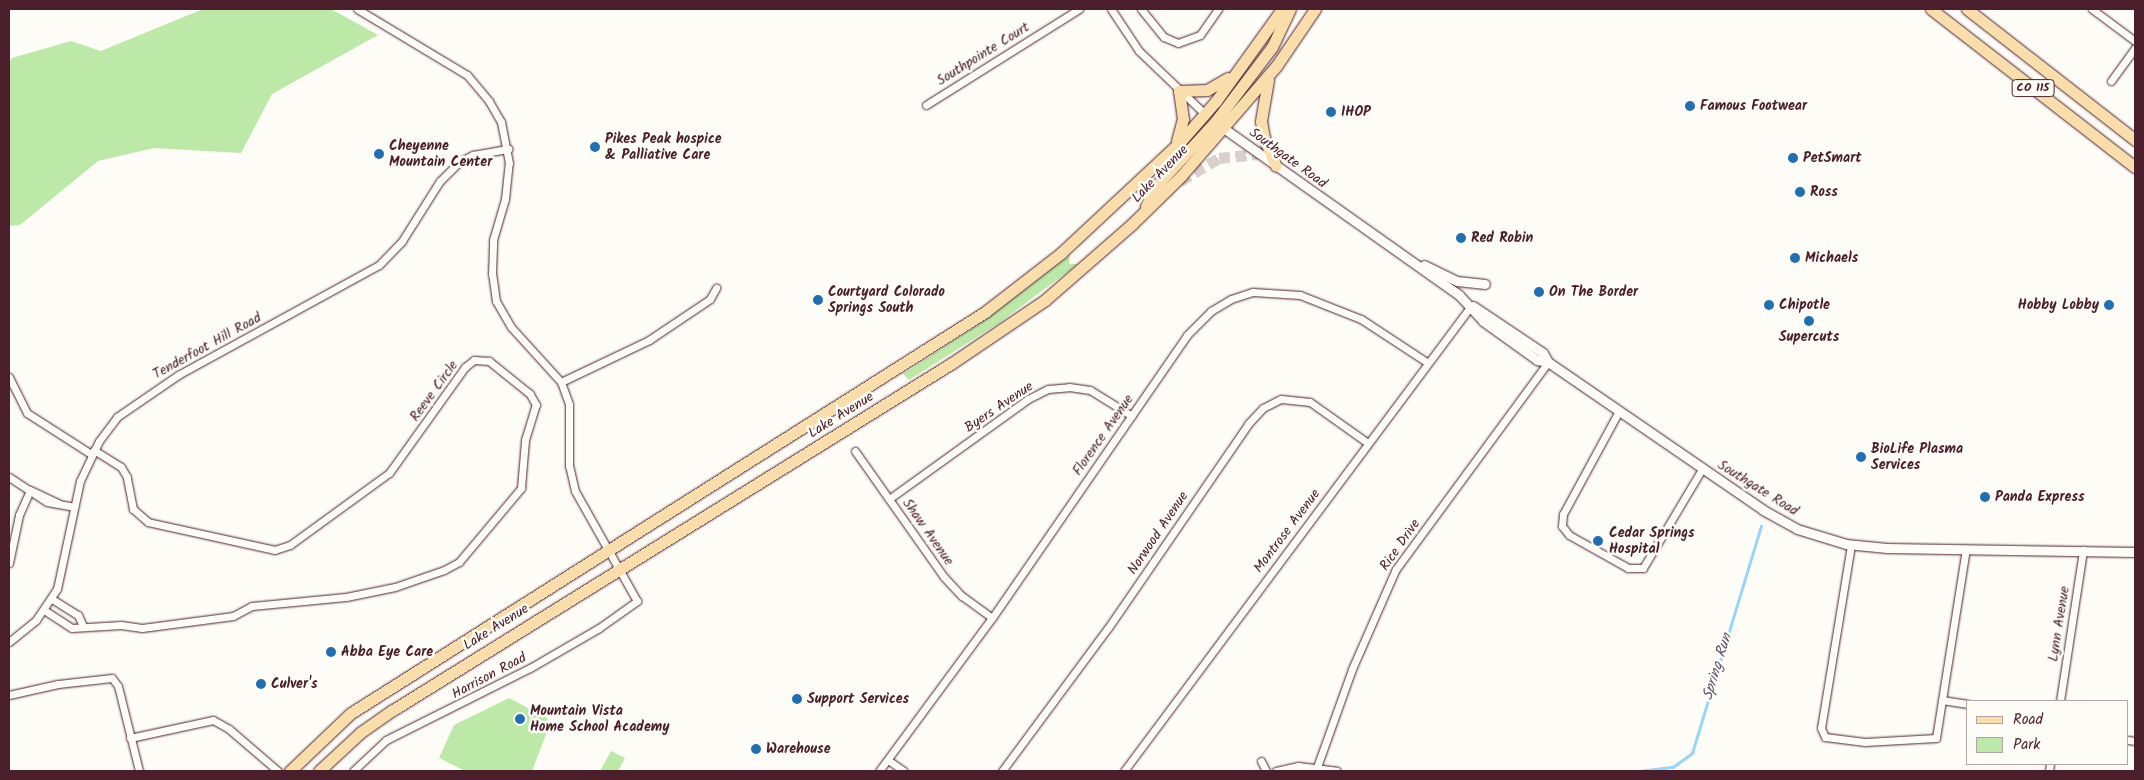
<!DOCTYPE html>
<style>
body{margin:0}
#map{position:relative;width:2144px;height:780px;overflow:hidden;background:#fdfcf7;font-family:Kalam,sans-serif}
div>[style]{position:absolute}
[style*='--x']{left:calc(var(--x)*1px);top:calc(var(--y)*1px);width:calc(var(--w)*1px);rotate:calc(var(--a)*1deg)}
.green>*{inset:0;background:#bce9a7}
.stream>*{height:2.5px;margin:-1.25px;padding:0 1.25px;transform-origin:1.25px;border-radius:1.25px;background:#99d4fa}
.primary-tunnel>*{height:11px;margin-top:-5.5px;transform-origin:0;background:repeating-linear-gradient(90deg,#d9d0ce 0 11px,transparent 0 16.5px)}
.roads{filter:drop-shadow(0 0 1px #4a1f2b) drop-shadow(0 0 1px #4a1f2b)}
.minor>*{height:7px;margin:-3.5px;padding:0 3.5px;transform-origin:3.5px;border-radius:3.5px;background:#fdfcf7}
.tertiary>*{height:9px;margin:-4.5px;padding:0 4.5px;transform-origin:4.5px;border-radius:4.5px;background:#fdfcf7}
.primary>*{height:11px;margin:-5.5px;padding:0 5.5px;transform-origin:5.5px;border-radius:5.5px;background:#f9deab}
.trunk>*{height:11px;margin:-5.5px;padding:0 5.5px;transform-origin:5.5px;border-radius:5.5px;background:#f9deab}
.dots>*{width:14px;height:14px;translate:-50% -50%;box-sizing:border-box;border:2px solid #fdfcf7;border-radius:50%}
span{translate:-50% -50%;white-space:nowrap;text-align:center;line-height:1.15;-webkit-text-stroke:5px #fdfcf7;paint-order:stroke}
.shield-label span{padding:1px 4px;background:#fdfcf7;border:1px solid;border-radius:4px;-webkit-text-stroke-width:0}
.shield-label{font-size:12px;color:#4a1f2b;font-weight:700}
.street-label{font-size:14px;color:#4a1f2b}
.poi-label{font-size:14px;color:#4a1f2b;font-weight:700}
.left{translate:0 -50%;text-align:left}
.right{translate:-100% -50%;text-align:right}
.water-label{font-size:15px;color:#625569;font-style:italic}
.frame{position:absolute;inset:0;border:10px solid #4a1f2b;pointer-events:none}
.legend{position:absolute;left:1966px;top:700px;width:162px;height:65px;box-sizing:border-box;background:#fdfcf7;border:1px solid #b5a4a5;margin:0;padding:6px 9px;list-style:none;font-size:15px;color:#4a1f2b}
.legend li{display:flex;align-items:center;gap:10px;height:25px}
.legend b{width:25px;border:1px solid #b5a4a5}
</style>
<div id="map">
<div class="green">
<div style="clip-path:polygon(203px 9px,331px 9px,378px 35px,272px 94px,241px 153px,154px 148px,98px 161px,20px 225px,9px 226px,9px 63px,12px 58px,71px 41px,101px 51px)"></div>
<div style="clip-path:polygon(1070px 255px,1069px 264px,1078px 264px,999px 323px,909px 380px,903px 374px,985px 320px)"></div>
<div style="clip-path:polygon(509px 698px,547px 718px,550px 724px,532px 771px,465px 771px,439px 758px,454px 725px)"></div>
<div style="clip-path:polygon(611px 751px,625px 758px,618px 771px,600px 771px)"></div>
</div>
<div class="stream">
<div style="--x:1639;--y:771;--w:34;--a:-7"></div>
<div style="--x:1673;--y:767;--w:24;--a:-36"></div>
<div style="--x:1692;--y:753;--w:237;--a:-73.1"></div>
</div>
<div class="primary-tunnel">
<div style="--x:1180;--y:181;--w:45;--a:-30.5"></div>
<div style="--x:1219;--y:158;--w:39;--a:-6"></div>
</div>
<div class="roads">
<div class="minor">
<div style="--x:1111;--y:9;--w:50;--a:56.3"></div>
<div style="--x:1139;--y:51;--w:91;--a:43.7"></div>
<div style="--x:1141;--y:9;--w:36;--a:51"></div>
<div style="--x:1164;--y:37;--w:15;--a:23"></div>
<div style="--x:1178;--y:43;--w:23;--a:-20"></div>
<div style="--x:1200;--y:35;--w:32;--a:-55"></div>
<div style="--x:2092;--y:9;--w:54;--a:36.7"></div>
<div style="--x:2111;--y:81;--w:41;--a:-54"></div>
<div style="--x:926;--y:105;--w:181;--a:-32.1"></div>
<div style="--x:9;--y:377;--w:40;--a:63.4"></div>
<div style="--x:27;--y:413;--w:76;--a:32.6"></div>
<div style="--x:561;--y:382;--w:98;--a:-25.5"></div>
<div style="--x:649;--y:340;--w:73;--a:-33.9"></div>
<div style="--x:710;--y:299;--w:13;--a:-61"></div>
<div style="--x:1619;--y:411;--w:117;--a:118.5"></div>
<div style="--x:1563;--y:514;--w:12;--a:95"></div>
<div style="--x:1562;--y:526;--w:11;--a:52"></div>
<div style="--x:1569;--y:535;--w:68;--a:29.2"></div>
<div style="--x:1628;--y:568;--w:15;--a:0"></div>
<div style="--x:1643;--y:568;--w:115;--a:-59.2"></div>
<div style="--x:855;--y:451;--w:154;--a:54.8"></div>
<div style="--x:944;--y:577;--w:26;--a:47"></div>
<div style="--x:962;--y:596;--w:37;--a:36"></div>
<div style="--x:9;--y:477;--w:45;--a:33.3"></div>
<div style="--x:47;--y:502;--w:27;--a:10"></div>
<div style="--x:30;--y:490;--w:31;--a:25"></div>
<div style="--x:889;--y:499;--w:171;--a:-35.7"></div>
<div style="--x:1028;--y:399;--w:22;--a:-27"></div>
<div style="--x:1048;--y:389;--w:21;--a:-5"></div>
<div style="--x:1069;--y:387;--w:21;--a:8"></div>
<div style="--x:1090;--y:390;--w:49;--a:31.8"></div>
<div style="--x:1851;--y:545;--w:185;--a:99.3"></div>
<div style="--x:1821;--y:728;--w:10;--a:66"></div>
<div style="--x:1825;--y:737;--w:40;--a:7.1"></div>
<div style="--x:1865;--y:742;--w:71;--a:-3.2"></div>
<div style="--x:1936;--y:738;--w:38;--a:-81"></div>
<div style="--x:1942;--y:700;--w:26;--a:9"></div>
<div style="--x:9;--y:563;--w:49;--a:-78.2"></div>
<div style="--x:19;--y:515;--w:27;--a:-66"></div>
<div style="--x:52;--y:599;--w:31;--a:32"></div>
<div style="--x:78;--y:615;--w:12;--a:66"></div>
<div style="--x:44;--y:610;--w:33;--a:33"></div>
<div style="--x:72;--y:628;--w:49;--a:-3.5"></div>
<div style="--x:121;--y:625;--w:21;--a:8"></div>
<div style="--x:142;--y:628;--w:92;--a:-7.5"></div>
<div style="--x:233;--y:616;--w:21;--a:-28"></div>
<div style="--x:252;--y:606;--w:94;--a:-5.5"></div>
<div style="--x:346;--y:597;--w:50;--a:-11.5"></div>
<div style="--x:395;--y:587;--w:52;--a:-19.1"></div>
<div style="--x:444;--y:570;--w:17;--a:-28"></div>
<div style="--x:459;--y:562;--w:97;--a:-50"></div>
<div style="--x:521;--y:488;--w:48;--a:-85.2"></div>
<div style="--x:525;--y:440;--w:37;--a:-73"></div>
<div style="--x:536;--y:405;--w:13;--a:-119"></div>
<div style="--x:530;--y:394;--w:53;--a:-141.2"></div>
<div style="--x:489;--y:361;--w:15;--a:-176"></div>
<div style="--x:474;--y:360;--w:11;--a:142"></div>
<div style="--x:465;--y:367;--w:130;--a:125.6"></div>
<div style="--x:389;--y:473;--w:122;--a:144"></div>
<div style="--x:290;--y:545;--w:16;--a:162"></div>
<div style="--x:275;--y:550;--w:130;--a:-167.6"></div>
<div style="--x:148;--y:522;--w:20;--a:-139"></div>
<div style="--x:133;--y:509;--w:33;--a:-101"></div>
<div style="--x:127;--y:477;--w:12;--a:-121"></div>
<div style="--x:121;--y:467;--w:32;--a:-148"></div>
<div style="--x:9;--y:642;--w:35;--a:-39"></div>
<div style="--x:36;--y:620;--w:37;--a:-56"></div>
<div style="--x:57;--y:589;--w:110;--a:-78"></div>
<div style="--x:80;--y:481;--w:44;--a:-64.6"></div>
<div style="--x:99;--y:441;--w:30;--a:-53"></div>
<div style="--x:117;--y:417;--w:74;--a:-34.5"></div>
<div style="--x:178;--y:375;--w:229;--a:-28.7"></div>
<div style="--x:379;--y:265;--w:33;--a:-46"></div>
<div style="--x:402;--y:241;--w:71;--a:-57.7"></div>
<div style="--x:440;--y:181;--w:27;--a:-45"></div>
<div style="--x:459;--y:162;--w:16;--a:-27"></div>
<div style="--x:473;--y:155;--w:36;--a:-10"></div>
<div style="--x:9;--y:695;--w:50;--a:-12.7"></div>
<div style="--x:58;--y:684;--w:54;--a:-6.3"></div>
<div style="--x:112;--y:678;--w:10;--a:53"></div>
<div style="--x:118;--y:686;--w:88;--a:76.1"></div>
<div style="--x:1942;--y:700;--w:153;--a:-81"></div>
<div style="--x:2060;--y:701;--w:153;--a:-81.3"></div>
<div style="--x:130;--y:738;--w:85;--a:-12.2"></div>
<div style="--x:213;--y:720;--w:18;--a:29"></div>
<div style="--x:229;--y:729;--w:65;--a:40.6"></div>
<div style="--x:2128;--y:740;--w:7;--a:8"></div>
<div style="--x:888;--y:760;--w:19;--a:35"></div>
<div style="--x:1261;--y:761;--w:11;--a:63"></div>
<div style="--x:1317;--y:767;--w:104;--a:-70.3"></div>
<div style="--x:1352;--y:669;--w:109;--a:-66.3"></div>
<div style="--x:1396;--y:569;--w:257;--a:-53.7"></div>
<div style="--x:353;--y:771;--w:45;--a:-43.2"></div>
<div style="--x:386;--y:740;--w:161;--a:-26.6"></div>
<div style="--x:530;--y:668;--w:80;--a:-30.1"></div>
<div style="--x:599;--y:628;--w:47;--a:-35.4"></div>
<div style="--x:637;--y:601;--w:126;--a:-119.4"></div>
<div style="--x:575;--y:491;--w:26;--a:-103"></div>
<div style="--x:569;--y:466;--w:62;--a:-90"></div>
<div style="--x:569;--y:404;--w:23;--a:-110"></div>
<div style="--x:561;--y:382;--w:74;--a:-132.3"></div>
<div style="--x:511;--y:327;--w:30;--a:-120"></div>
<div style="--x:496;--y:301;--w:27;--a:-98"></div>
<div style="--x:492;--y:274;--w:34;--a:-88"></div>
<div style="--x:493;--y:240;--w:43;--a:-73.7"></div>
<div style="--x:505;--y:199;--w:36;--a:-84"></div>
<div style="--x:509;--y:163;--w:42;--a:-101"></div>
<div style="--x:501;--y:122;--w:24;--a:-120"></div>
<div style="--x:489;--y:101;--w:34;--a:-130"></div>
<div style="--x:467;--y:75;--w:128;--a:-149"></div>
<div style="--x:879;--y:771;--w:190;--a:-53.6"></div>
<div style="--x:992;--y:618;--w:344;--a:-55.4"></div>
<div style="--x:1187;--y:335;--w:34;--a:-45"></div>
<div style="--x:1211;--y:311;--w:23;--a:-31"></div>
<div style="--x:1231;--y:299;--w:23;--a:-18"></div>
<div style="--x:1253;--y:292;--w:47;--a:3.7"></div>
<div style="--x:1300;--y:295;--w:66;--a:21.5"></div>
<div style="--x:1361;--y:319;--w:80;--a:33.3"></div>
<div style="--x:1002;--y:771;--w:178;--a:-53.5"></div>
<div style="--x:1108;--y:628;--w:247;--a:-55.5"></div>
<div style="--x:1248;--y:424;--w:22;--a:-47"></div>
<div style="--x:1263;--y:408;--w:20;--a:-27"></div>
<div style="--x:1281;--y:399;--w:29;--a:6"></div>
<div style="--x:1310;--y:402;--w:71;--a:35.3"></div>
<div style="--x:1124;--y:771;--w:580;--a:-53.27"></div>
<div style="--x:1276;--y:771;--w:23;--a:-13"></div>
<div style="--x:1298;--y:766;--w:39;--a:7"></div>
<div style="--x:2049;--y:771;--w:7;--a:-82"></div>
</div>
<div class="tertiary">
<div style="--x:1219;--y:125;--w:294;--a:35.3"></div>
<div style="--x:1459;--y:295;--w:35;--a:47"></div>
<div style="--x:1483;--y:321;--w:67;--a:35.8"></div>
<div style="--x:1537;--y:360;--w:11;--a:10"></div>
<div style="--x:1548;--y:362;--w:261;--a:34.5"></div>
<div style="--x:1763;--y:510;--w:39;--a:29"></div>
<div style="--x:1797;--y:529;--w:51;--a:17"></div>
<div style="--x:1846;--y:544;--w:41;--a:5.6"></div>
<div style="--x:1887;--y:548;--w:248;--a:0.9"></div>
<div style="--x:1424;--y:265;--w:37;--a:26"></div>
<div style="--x:1457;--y:281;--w:28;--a:6"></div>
<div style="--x:1473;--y:306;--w:84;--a:33.9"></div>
<div style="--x:1543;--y:353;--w:10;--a:61"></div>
</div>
<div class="primary">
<div style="--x:1268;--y:80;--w:42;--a:99.7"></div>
<div style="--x:1261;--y:121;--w:17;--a:80"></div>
<div style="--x:1264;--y:138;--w:30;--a:67"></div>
<div style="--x:1177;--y:141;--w:23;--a:-75"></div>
<div style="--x:1183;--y:119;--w:28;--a:-98"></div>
<div style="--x:1179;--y:91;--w:28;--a:-2"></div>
<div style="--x:1207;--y:90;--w:24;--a:-30"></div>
<div style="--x:1146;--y:206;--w:24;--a:-62"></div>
<div style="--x:1157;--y:185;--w:86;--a:-47.4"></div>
<div style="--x:1215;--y:122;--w:94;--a:-52.8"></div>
<div style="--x:1272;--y:47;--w:42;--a:-64.7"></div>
<div style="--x:290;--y:771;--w:84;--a:-43.6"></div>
<div style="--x:351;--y:713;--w:750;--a:-32.31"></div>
<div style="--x:985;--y:312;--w:96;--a:-37.8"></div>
<div style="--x:1061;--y:253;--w:163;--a:-43"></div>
<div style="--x:1180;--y:142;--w:55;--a:-48.7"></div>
<div style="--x:1216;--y:101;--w:113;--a:-54.3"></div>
<div style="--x:319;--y:771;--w:57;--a:-42.9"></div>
<div style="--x:361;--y:732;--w:39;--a:-35"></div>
<div style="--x:393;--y:710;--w:658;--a:-31.83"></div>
<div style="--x:952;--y:363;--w:112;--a:-34.1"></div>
<div style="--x:1045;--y:300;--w:116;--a:-41.1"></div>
<div style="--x:1132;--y:224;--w:69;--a:-44.4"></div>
<div style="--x:1181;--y:176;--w:147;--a:-49.1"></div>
<div style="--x:1277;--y:65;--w:68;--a:-55.8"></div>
</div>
<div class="trunk">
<div style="--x:1931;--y:9;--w:258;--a:37.8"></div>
<div style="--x:1967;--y:9;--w:213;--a:37.9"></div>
</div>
</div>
<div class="dots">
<div style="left:1690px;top:106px;background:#1f6fb2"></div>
<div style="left:1331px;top:112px;background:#1f6fb2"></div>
<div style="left:595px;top:147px;background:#1f6fb2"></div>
<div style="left:379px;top:154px;background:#1f6fb2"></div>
<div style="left:1793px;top:158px;background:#1f6fb2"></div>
<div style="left:1800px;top:192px;background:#1f6fb2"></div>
<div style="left:1461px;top:238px;background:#1f6fb2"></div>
<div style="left:1795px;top:258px;background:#1f6fb2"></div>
<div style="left:1539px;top:292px;background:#1f6fb2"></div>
<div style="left:818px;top:300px;background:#1f6fb2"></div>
<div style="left:1769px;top:305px;background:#1f6fb2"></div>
<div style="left:2109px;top:305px;background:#1f6fb2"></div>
<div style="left:1809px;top:321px;background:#1f6fb2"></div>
<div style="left:1861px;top:457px;background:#1f6fb2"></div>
<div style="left:1985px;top:497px;background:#1f6fb2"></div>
<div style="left:1598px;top:541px;background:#1f6fb2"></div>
<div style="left:331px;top:652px;background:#1f6fb2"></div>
<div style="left:261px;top:684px;background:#1f6fb2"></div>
<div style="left:797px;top:699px;background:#1f6fb2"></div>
<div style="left:520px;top:719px;background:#1f6fb2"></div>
<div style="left:756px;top:749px;background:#1f6fb2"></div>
</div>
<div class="shield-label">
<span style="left:2033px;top:88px">CO 115</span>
</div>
<div class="street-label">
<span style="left:983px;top:54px;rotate:-32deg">Southpointe Court</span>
<span style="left:1288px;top:158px;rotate:36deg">Southgate Road</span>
<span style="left:1160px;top:174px;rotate:-46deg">Lake Avenue</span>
<span style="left:207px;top:346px;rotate:-29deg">Tenderfoot Hill Road</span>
<span style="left:434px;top:391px;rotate:-54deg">Reeve Circle</span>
<span style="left:999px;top:407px;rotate:-34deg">Byers Avenue</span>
<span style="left:841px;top:415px;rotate:-32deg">Lake Avenue</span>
<span style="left:1103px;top:435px;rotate:-55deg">Florence Avenue</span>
<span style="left:1758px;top:488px;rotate:32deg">Southgate Road</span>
<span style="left:1287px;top:531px;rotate:-53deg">Montrose Avenue</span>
<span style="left:928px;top:532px;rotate:55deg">Shaw Avenue</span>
<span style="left:1158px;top:533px;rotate:-56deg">Norwood Avenue</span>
<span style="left:1400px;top:545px;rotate:-55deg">Rice Drive</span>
<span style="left:2059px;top:624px;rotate:-81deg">Lynn Avenue</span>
<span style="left:496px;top:627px;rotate:-32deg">Lake Avenue</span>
<span style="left:489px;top:676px;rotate:-28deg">Harrison Road</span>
</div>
<div class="poi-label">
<span class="left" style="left:1700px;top:106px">Famous Footwear</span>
<span class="left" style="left:1341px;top:112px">IHOP</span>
<span class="left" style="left:605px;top:147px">Pikes Peak hospice<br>&amp; Palliative Care</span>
<span class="left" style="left:389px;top:154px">Cheyenne<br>Mountain Center</span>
<span class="left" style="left:1803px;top:158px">PetSmart</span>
<span class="left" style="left:1810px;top:192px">Ross</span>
<span class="left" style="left:1471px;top:238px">Red Robin</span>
<span class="left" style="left:1805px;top:258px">Michaels</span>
<span class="left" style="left:828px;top:300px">Courtyard Colorado<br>Springs South</span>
<span class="left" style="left:1549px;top:292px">On The Border</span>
<span class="left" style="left:1779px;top:305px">Chipotle</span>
<span class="right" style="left:2099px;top:305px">Hobby Lobby</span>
<span style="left:1809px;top:337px">Supercuts</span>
<span class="left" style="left:1871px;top:457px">BioLife Plasma<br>Services</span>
<span class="left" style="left:1995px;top:497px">Panda Express</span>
<span class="left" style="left:1609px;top:541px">Cedar Springs<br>Hospital</span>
<span class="left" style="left:341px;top:652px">Abba Eye Care</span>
<span class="left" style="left:271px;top:684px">Culver's</span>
<span class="left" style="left:807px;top:699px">Support Services</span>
<span class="left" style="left:530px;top:719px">Mountain Vista<br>Home School Academy</span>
<span class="left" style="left:766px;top:749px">Warehouse</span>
</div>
<div class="water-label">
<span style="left:1718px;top:667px;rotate:-73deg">Spring Run</span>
</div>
<div class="frame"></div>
<ul class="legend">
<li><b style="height:6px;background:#f9deab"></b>Road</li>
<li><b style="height:14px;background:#bce9a7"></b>Park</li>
</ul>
</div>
